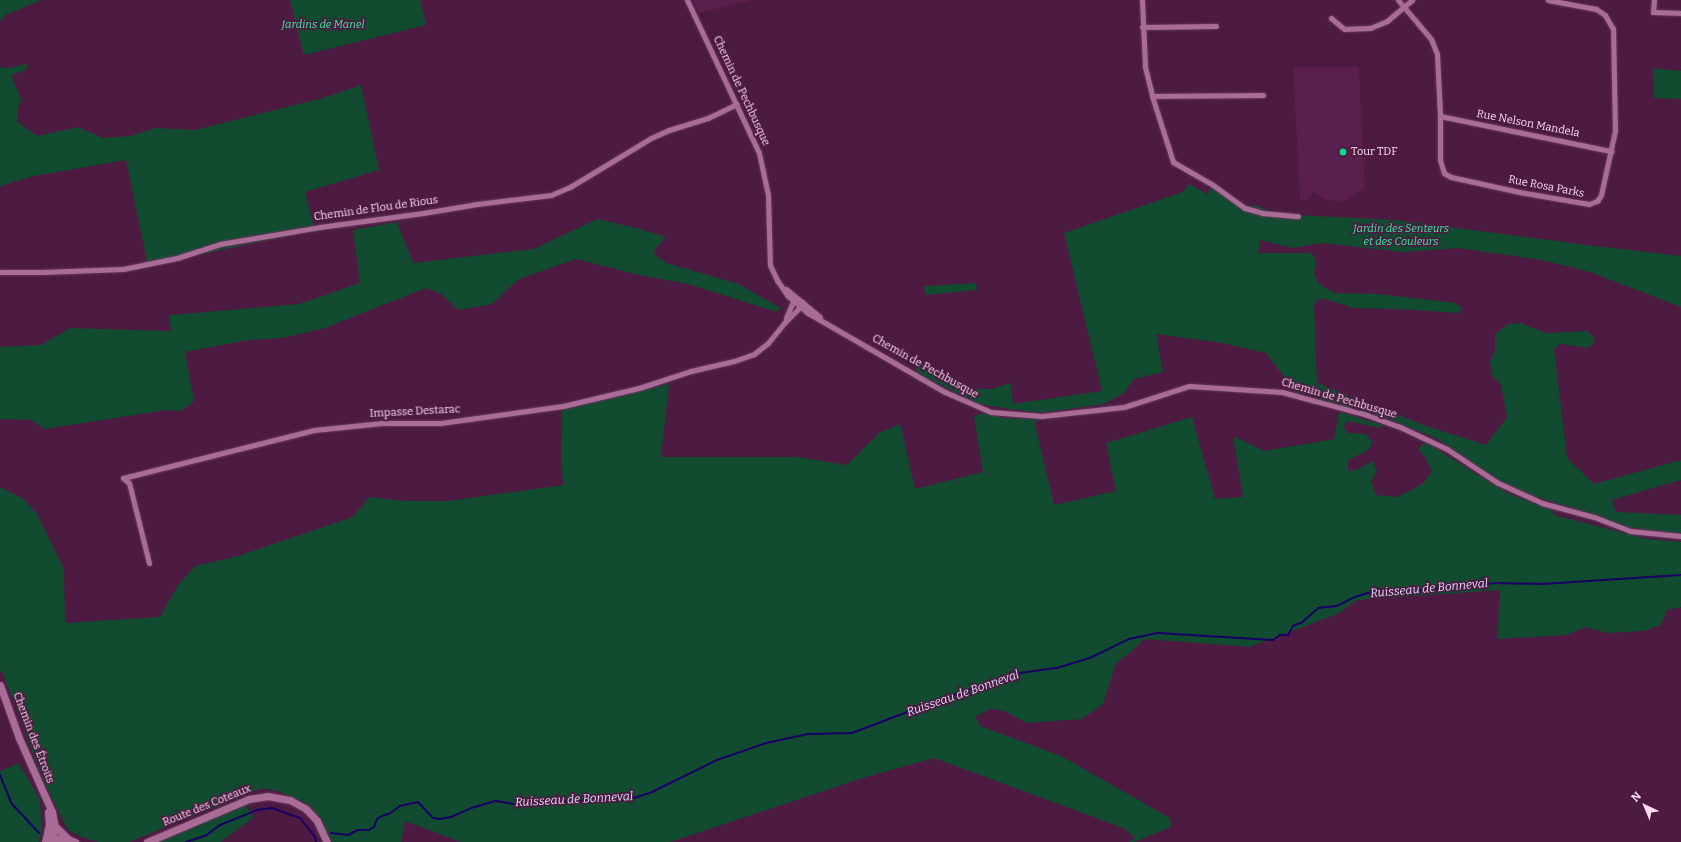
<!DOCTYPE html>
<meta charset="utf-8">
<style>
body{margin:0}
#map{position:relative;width:1681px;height:842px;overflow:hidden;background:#4d1a41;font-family:Bitter,serif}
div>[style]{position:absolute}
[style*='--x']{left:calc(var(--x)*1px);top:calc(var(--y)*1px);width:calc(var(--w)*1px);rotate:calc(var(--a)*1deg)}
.built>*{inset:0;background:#5a1f4c}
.green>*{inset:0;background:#114b30}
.stream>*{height:2px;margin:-1px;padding:0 1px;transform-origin:1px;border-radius:1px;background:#190065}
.roads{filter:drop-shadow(0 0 1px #66395c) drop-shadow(0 0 1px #66395c)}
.street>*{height:5px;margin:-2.5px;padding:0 2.5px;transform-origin:2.5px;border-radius:2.5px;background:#a86c96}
.secondary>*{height:7px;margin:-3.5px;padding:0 3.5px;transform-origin:3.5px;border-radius:3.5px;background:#a86c96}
.dots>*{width:11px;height:11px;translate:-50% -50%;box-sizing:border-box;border:2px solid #4d1a41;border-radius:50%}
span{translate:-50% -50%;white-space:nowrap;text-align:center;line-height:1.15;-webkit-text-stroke:3px #4d1a41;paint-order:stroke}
.park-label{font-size:11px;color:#34ec9b;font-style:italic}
.street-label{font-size:11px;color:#fcdbf1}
.poi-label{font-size:11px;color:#fcdbf1}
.left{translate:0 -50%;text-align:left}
.water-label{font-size:12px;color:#dadef9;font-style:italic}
.north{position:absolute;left:1625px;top:786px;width:40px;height:40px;-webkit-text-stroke:3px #4d1a41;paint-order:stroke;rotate:316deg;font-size:11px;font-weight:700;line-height:16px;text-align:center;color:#fcdbf1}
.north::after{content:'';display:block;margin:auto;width:14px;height:18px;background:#fcdbf1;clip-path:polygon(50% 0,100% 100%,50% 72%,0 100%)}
</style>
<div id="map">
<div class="built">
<div style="clip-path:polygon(694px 0,752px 0,699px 13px)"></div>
<div style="clip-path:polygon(1293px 67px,1359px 67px,1365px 188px,1340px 202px,1323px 199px,1314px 192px,1307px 199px,1300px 200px)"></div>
</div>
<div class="green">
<div style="clip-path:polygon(0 0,42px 0,7px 14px,0 21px)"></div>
<div style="clip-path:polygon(290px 0,420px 0,426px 25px,304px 55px)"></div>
<div style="clip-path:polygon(27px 64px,28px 66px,25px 70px,11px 75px,22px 102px,19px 104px,17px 122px,38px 136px,78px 127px,103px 138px,130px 136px,156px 128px,195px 130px,323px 98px,361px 85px,379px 170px,305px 192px,315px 230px,148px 266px,126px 160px,34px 176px,0 186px,0 67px,8px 68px)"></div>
<div style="clip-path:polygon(1653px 68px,1681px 71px,1681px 99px,1654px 98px)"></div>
<div style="clip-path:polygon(1189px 184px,1207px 194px,1213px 185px,1246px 206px,1256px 205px,1276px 214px,1395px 220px,1587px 245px,1681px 256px,1681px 307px,1590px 272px,1542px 260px,1458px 248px,1403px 252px,1322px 243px,1293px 248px,1260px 240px,1258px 253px,1310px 253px,1316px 259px,1314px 274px,1320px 285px,1334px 293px,1379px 294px,1455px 303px,1462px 308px,1459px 313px,1398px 309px,1353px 308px,1326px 299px,1319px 299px,1314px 305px,1317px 383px,1426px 426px,1486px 445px,1507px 417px,1501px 385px,1492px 375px,1490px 361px,1495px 351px,1495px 334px,1508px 324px,1520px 323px,1546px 333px,1588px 331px,1594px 338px,1594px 343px,1588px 348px,1560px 344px,1554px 349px,1567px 458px,1594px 484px,1681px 460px,1681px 480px,1612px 500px,1616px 512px,1681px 515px,1681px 534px,1618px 526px,1592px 514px,1523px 493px,1497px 479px,1436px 438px,1391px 420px,1296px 393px,1266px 353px,1222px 343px,1156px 334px,1163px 372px,1134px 379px,1124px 393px,1104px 404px,1039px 413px,978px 404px,917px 373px,915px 360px,971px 389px,992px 389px,1011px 383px,1013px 404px,1102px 391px,1064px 233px,1183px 192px)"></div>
<div style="clip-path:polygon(598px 219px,640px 229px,666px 237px,654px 250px,655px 255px,666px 263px,739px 284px,780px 308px,777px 312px,688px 284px,639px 275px,576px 259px,519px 279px,492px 304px,458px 310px,441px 294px,426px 288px,325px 328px,283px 338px,249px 340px,185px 352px,194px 401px,181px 411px,167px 410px,44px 429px,31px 420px,0 419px,0 347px,41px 345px,70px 328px,171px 331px,169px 315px,299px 304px,360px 283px,353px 230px,397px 222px,413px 263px,533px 249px)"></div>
<div style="clip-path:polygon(976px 283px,977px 290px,925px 295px,924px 286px)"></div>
<div style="clip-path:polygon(669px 384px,661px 457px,798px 457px,847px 465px,879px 433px,900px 424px,915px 489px,983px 472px,974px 416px,984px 413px,1003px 418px,1037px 419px,1035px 424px,1054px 505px,1116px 491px,1106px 443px,1192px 417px,1215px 499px,1243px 497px,1233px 436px,1264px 451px,1334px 439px,1339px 412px,1383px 425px,1380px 428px,1347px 421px,1343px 427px,1348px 433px,1365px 434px,1373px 442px,1367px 451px,1348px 460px,1348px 471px,1358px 469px,1373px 461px,1377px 472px,1371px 481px,1376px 495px,1397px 497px,1421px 485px,1432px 472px,1426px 458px,1418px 449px,1425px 442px,1507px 493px,1552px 510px,1554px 515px,1647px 539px,1681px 542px,1681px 607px,1667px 610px,1661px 625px,1644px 631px,1607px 633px,1586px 627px,1566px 635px,1497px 639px,1500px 590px,1357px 600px,1337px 614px,1250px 647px,1144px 639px,1131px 652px,1116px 663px,1103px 704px,1082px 719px,1027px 723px,1004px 711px,992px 709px,975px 716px,980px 726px,1061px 756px,1170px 818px,1171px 827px,1134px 842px,1129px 842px,1135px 838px,1123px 828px,934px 758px,863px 778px,670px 842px,461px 842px,405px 821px,401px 842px,332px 842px,321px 819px,309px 805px,281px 792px,262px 788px,129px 842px,99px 842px,81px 837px,67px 829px,41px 776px,3px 674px,0 671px,0 487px,22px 498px,37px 514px,64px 569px,65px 623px,160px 617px,178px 585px,195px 566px,238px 556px,353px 517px,369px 497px,405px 501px,448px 501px,563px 485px,561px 457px,562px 410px)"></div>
<div style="clip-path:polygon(19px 763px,40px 800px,42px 830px,39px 842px,0 842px,0 771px)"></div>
<div style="clip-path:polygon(245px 804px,254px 817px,221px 842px,157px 842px)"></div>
</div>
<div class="stream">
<div style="--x:0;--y:775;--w:31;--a:68"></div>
<div style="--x:12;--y:804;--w:40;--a:47"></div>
<div style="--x:331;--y:833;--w:17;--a:7"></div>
<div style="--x:348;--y:835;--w:11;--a:-27"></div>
<div style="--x:358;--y:830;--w:11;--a:0"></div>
<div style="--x:369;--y:830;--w:6;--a:-31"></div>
<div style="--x:374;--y:827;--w:9;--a:-69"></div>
<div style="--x:377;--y:819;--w:6;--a:-31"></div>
<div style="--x:382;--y:816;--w:7;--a:-16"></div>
<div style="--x:389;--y:814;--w:14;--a:-36"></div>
<div style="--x:400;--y:806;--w:18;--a:-13"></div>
<div style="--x:418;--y:802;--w:22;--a:47"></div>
<div style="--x:433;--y:818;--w:7;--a:8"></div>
<div style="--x:440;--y:819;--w:11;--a:-10"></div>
<div style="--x:451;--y:817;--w:22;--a:-24"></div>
<div style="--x:471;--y:808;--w:26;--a:-16"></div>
<div style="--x:496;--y:801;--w:24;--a:9"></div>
<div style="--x:520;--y:805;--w:46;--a:-5"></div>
<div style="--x:566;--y:801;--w:48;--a:0"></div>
<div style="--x:614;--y:801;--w:20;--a:-9"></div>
<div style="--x:634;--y:798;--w:19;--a:-18"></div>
<div style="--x:652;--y:792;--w:72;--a:-26.2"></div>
<div style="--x:717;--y:760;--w:52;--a:-19.1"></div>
<div style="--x:766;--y:743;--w:43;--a:-12.1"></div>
<div style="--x:808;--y:734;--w:44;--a:-1.3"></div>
<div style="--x:852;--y:733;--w:98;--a:-20.8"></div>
<div style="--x:944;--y:698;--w:80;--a:-18.2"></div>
<div style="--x:1020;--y:673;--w:37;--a:-8"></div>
<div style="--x:1057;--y:668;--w:34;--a:-17"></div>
<div style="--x:1090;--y:658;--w:43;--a:-26"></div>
<div style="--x:1129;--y:639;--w:30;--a:-12"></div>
<div style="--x:1158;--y:633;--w:115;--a:3.5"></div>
<div style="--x:1273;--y:640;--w:9;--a:-36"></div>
<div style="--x:1280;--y:635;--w:8;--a:0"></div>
<div style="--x:1288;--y:635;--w:10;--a:-61"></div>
<div style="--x:1293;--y:626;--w:9;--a:-21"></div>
<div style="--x:1301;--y:623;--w:23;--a:-41"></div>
<div style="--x:1318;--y:608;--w:19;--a:-6"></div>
<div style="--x:1337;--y:606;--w:20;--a:-27"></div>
<div style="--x:1355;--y:597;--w:13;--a:-18"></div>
<div style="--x:1367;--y:593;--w:35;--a:-2"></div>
<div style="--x:1402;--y:592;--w:94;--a:-5.5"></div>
<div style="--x:1496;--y:583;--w:46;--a:1.2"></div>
<div style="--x:1542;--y:584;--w:139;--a:-3.7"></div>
<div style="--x:186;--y:842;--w:20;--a:-18"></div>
<div style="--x:205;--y:836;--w:19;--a:-36"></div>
<div style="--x:220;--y:825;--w:40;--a:-22"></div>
<div style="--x:257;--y:810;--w:15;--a:-8"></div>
<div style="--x:272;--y:808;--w:30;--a:20"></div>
<div style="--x:300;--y:818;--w:24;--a:52"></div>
<div style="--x:315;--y:837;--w:5;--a:79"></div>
</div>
<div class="roads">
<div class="street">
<div style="--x:687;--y:0;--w:169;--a:64.8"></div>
<div style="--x:759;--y:153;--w:43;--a:77.9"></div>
<div style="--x:768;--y:195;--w:70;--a:88.4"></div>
<div style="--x:770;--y:265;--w:17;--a:65"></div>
<div style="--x:777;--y:280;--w:18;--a:56"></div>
<div style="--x:787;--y:295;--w:28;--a:41"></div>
<div style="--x:808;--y:313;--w:158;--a:30"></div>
<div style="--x:945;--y:392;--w:50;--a:23.5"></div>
<div style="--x:991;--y:412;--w:51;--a:4.5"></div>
<div style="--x:1042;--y:416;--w:82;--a:-6.3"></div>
<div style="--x:1124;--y:407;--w:68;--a:-17.9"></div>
<div style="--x:1189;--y:386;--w:93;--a:3.7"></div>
<div style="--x:1282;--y:392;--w:88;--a:15.1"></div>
<div style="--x:1367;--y:415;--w:33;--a:20"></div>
<div style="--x:1398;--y:426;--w:54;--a:25.1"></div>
<div style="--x:1447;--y:449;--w:61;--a:33.7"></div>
<div style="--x:1498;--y:483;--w:48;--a:24.4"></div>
<div style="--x:1542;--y:503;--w:54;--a:15.1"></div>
<div style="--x:1594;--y:517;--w:39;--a:21"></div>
<div style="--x:1630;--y:531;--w:51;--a:5.6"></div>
<div style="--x:1142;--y:0;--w:67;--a:87.4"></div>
<div style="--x:1145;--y:67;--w:30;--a:76"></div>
<div style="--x:1152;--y:96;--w:69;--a:72.3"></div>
<div style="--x:1173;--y:162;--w:46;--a:29.9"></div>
<div style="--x:1213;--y:185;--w:39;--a:36"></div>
<div style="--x:1245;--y:208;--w:18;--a:16"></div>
<div style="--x:1262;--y:213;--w:36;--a:5"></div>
<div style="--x:1398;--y:0;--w:51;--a:49.8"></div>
<div style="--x:1431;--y:39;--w:16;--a:68"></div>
<div style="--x:1437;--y:54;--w:62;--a:87.2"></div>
<div style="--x:1440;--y:116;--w:44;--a:90"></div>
<div style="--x:1440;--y:160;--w:14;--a:73"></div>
<div style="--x:1444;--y:173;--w:8;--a:30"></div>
<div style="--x:1451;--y:177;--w:70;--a:12.4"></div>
<div style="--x:1519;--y:192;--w:71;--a:9.7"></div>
<div style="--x:1589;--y:204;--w:9;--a:-21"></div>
<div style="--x:1597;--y:201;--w:7;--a:-56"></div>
<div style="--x:1601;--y:195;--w:66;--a:-77.7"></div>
<div style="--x:1615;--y:131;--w:102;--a:-91.1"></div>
<div style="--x:1613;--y:29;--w:16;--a:-120"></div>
<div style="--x:1605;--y:15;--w:11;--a:-146"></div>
<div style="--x:1596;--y:9;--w:49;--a:-169.4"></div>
<div style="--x:1654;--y:0;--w:12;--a:95"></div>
<div style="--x:1653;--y:12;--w:28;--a:2"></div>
<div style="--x:1331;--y:18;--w:17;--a:40"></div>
<div style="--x:1344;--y:29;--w:26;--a:-2"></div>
<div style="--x:1370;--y:28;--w:18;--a:-22"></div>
<div style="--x:1387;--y:21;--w:33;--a:-40"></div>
<div style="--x:1142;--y:27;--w:74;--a:-0.8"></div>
<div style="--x:1152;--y:96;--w:111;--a:-0.5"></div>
<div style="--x:1440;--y:116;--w:175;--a:11.6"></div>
<div style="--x:0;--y:272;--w:42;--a:0"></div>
<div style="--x:42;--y:272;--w:81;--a:-2.1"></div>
<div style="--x:123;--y:269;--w:55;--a:-11.5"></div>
<div style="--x:177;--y:258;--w:45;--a:-18"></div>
<div style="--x:220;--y:244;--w:101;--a:-9.6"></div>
<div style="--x:320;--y:227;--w:104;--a:-7.7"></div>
<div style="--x:423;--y:213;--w:55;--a:-9.5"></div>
<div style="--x:477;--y:204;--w:75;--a:-6.9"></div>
<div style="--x:551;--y:195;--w:21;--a:-23"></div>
<div style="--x:570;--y:187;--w:95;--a:-31.2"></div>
<div style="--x:651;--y:138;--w:20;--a:-24"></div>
<div style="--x:669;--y:130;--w:41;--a:-17.1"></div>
<div style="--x:708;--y:118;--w:32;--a:-26"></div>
<div style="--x:786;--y:289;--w:44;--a:39.5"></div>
<div style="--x:786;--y:318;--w:15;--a:-67"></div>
<div style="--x:792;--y:304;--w:4;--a:-34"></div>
<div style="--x:149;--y:563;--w:82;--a:-104"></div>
<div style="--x:129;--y:483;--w:8;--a:-140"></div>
<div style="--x:123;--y:478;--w:197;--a:-14.1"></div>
<div style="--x:314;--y:430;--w:69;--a:-5.8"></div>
<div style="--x:383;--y:423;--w:58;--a:0"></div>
<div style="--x:441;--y:423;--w:123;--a:-7.9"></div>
<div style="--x:563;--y:406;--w:78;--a:-13.3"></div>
<div style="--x:639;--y:388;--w:55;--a:-18.1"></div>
<div style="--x:691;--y:371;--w:44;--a:-13.1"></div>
<div style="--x:734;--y:361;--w:21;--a:-19"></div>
<div style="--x:754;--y:354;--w:18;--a:-38"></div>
<div style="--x:768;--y:343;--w:26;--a:-51"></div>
<div style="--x:784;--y:323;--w:21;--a:-45"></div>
<div style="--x:799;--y:308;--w:7;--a:-63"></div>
</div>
<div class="secondary">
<div style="--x:0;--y:685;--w:56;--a:70.3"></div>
<div style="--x:19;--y:738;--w:81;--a:66"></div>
<div style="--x:52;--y:812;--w:16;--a:79"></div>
<div style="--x:55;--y:828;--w:15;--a:106"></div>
<div style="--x:51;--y:830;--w:6;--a:-18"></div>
<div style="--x:57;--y:828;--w:16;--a:45"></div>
<div style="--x:50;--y:834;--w:4;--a:63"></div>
<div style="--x:52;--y:838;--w:16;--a:4"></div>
<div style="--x:68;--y:839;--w:8;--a:23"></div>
<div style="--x:45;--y:842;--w:18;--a:-77"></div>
<div style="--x:49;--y:824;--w:12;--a:-95"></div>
<div style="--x:147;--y:842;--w:111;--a:-22.9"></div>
<div style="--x:249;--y:799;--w:18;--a:-9"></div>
<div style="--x:267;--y:796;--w:23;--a:10"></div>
<div style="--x:290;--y:800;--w:18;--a:29"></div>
<div style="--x:306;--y:809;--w:16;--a:47"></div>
<div style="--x:317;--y:821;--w:23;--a:65"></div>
</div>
</div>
<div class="dots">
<div style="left:1343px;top:152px;background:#0dd98a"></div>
</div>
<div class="park-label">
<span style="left:323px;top:25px">Jardins de Manel</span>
<span style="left:1401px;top:236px">Jardin des Senteurs<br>et des Couleurs</span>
</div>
<div class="street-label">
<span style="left:741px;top:91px;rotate:65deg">Chemin de Pechbusque</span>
<span style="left:1528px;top:124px;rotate:11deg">Rue Nelson Mandela</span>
<span style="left:1546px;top:187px;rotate:11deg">Rue Rosa Parks</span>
<span style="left:376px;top:209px;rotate:-8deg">Chemin de Flou de Rious</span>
<span style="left:925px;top:367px;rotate:29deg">Chemin de Pechbusque</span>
<span style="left:1339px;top:399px;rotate:16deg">Chemin de Pechbusque</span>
<span style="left:415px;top:412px;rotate:-3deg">Impasse Destarac</span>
<span style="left:33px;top:738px;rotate:69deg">Chemin des Étroits</span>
<span style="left:207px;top:806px;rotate:-22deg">Route des Coteaux</span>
</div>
<div class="poi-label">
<span class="left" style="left:1351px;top:152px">Tour TDF</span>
</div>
<div class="water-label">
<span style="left:1429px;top:589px;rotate:-5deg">Ruisseau de Bonneval</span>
<span style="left:963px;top:694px;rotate:-19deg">Ruisseau de Bonneval</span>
<span style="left:574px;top:800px;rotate:-3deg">Ruisseau de Bonneval</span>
</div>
<div class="north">N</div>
</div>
